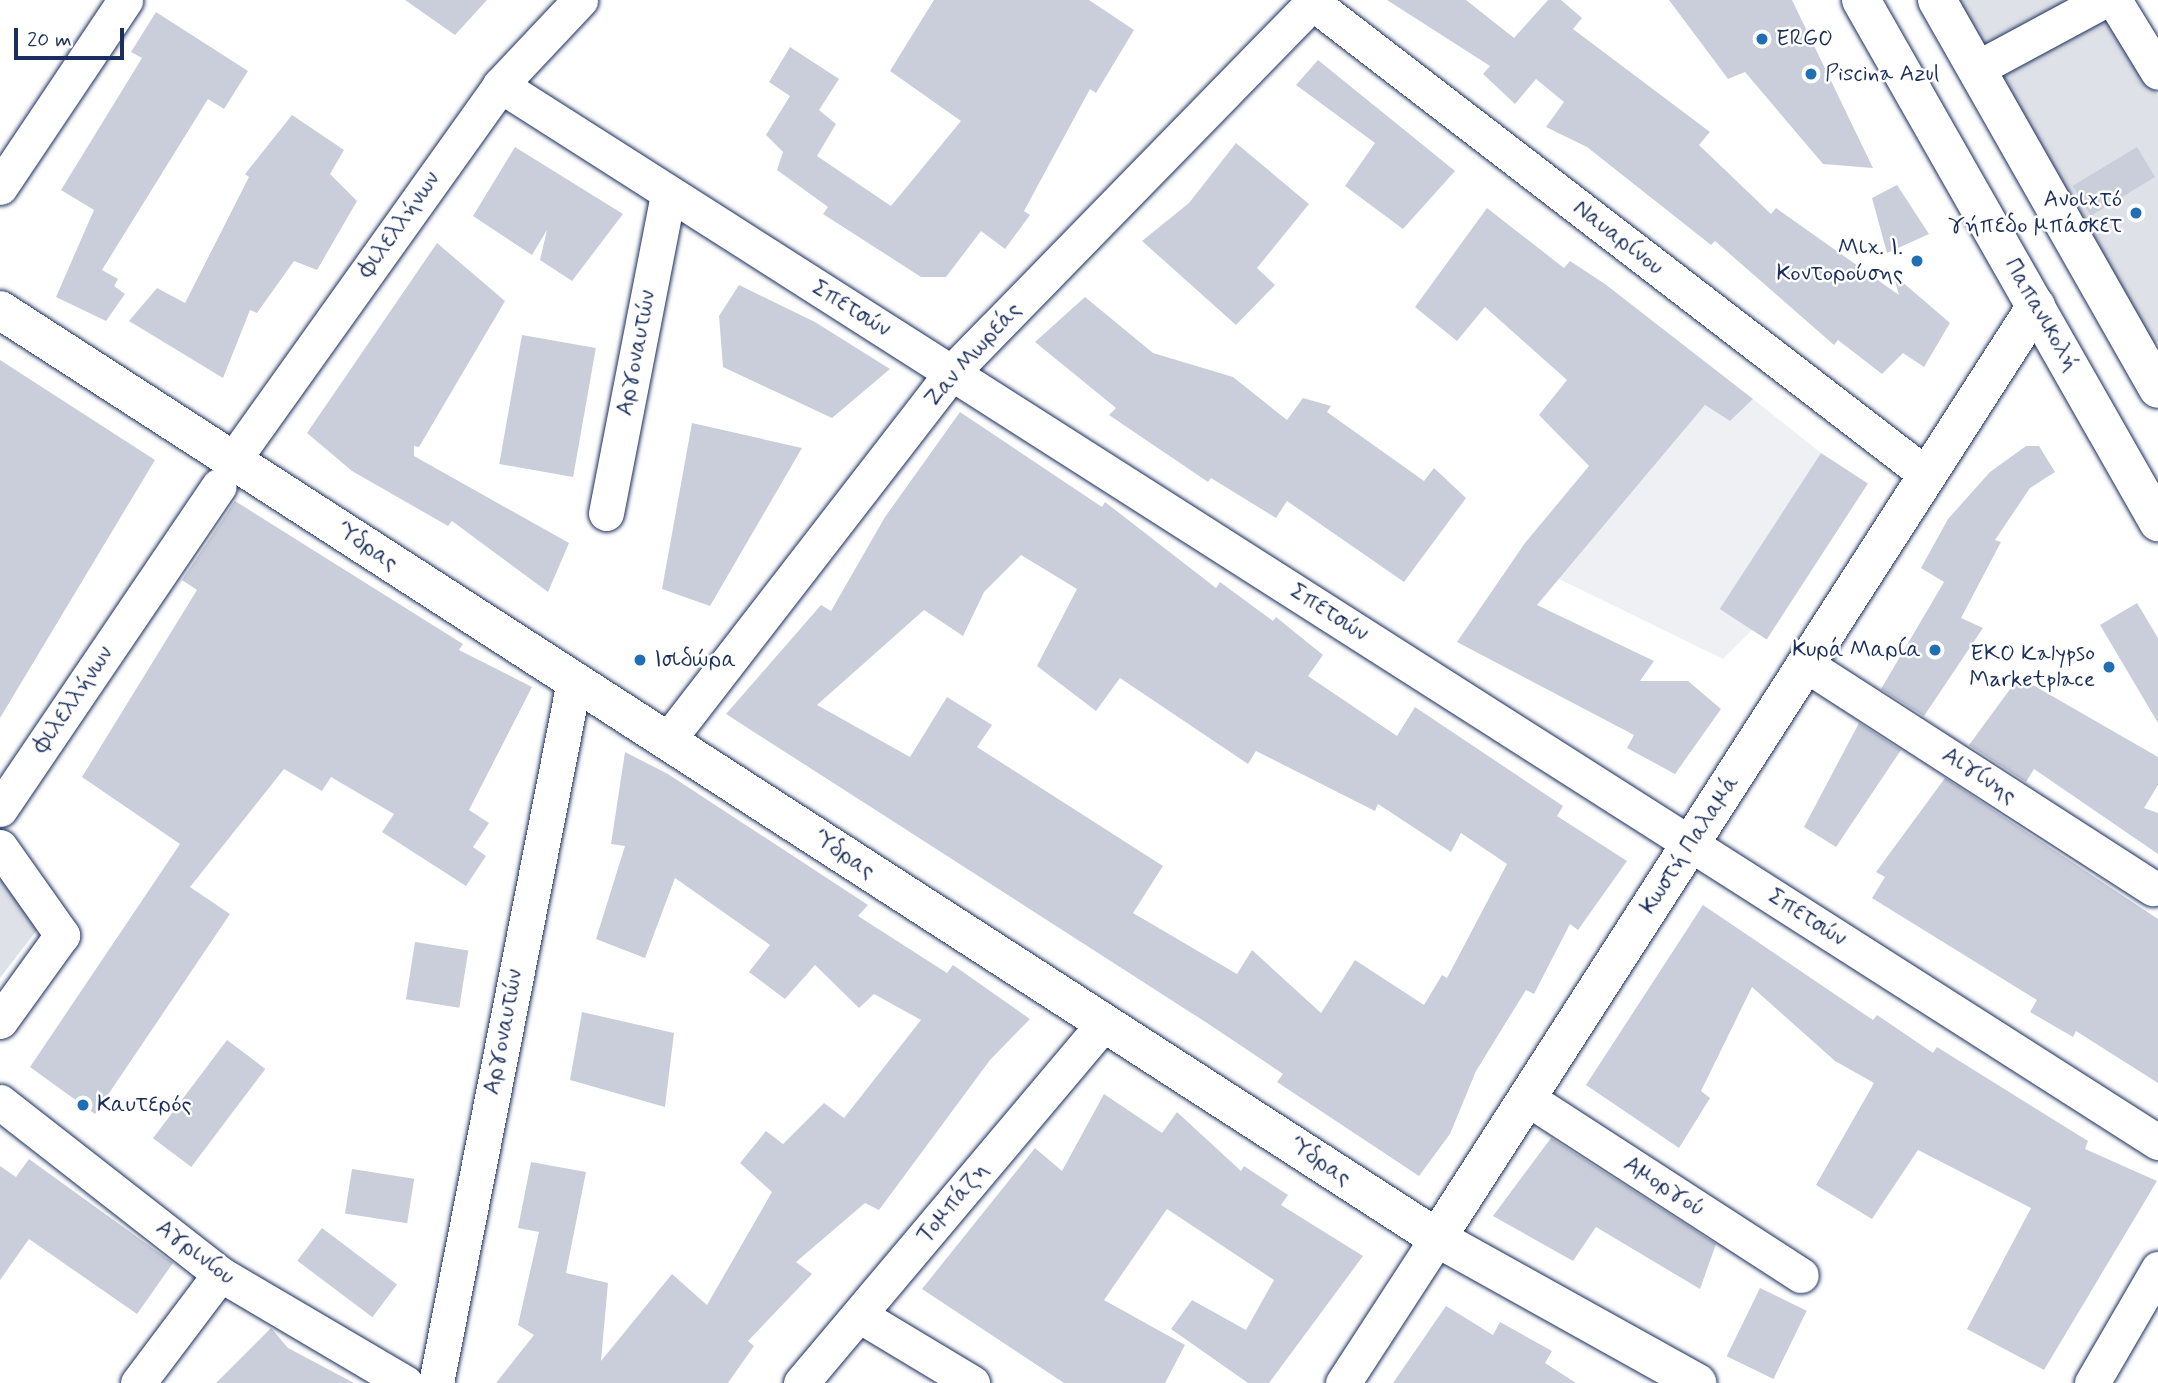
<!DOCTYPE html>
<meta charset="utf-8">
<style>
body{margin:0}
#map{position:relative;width:2158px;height:1383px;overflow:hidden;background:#fff;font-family:Mynerve,sans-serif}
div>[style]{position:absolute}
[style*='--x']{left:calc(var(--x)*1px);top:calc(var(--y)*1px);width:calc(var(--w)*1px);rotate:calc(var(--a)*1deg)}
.built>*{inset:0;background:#eff0f4}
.green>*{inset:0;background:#dee1e7}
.building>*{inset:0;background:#caceda;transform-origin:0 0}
.roads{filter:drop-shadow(0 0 2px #1b2f5e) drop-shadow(0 0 2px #1b2f5e)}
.minor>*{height:35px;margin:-17.5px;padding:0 17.5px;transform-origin:17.5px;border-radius:17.5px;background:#fff}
.tertiary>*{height:38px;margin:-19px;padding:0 19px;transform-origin:19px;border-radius:19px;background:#fff}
.secondary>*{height:38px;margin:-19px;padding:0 19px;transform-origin:19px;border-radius:19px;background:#fff}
.dots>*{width:19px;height:19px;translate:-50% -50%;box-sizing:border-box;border:4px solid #fff;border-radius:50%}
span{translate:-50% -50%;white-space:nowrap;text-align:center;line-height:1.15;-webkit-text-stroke:5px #fff;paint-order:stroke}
.poi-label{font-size:23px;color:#1b2f5e}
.left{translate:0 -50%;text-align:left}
.right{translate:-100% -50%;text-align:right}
.street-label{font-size:23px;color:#1b2f5e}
.scale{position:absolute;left:14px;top:28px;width:110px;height:32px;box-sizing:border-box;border:4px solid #1b2f5e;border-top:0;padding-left:9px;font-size:21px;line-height:24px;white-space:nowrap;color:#1b2f5e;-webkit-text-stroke:5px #fff;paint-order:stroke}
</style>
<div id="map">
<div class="built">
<div style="clip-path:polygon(1753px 399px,1821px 453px,1726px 613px,1753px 629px,1723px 659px,1559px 579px,1705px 405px,1730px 421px)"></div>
</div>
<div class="green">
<div style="clip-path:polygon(1958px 0,2079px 0,1987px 52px)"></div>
<div style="clip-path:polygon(2110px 10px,2158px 96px,2158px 342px,2152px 345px,1999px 72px)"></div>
<div style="clip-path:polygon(0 857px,46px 918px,0 978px)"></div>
</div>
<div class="building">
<div style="clip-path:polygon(405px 0,487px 0,455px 35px)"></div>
<div style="clip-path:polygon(934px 0,1089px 0,1134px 30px,1096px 93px,1090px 89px,1024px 211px,1030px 215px,1005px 249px,981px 231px,946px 277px,921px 277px,823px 214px,828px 207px,777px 170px,783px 152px,766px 135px,790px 96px,769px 82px,790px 47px,839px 79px,819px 110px,836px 124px,817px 156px,891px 206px,961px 121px,890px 71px)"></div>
<div style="clip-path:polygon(1387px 0,1466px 0,1514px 38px,1548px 0,1561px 0,1582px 18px,1573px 29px,1710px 132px,1699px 145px,1771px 214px,1776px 208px,1899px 295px,1893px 274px,1950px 323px,1924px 367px,1903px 353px,1882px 374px,1838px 340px,1834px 345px,1715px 241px,1711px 245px,1587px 147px,1546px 127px,1564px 102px,1536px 79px,1515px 104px,1483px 74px,1490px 66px)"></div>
<div style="clip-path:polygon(1669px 0,1792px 0,1873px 168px,1823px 164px,1745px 72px,1728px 79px)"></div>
<div style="clip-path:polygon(156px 12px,248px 71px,224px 109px,208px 99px,102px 270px,118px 279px,114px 286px,125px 294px,106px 321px,56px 297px,94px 210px,61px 190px,142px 58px,131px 52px)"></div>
<div style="clip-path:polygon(1318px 60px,1455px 171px,1403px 229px,1345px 186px,1375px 143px,1296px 85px)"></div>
<div style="clip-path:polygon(292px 115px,344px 150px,330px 174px,357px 201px,317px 270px,294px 261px,257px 313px,250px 310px,223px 378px,129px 321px,157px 288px,185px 303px,249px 177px,245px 174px)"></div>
<div style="clip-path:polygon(1236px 143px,1309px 204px,1257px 268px,1275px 285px,1236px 325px,1142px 241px,1189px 203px)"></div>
<div style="clip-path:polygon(515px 147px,623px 214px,572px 281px,540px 260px,547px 230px,532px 255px,473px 216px)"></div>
<div style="left:2137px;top:147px;width:35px;height:75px;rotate:59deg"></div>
<div style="clip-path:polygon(1897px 185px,1929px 234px,1887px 253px,1872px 198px)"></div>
<div style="clip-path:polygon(1487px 208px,1564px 268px,1570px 261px,1605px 284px,1753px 399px,1730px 421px,1705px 405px,1537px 605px,1654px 661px,1640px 681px,1688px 681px,1721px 709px,1675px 774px,1627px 748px,1634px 735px,1457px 642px,1525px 543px,1589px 466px,1539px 415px,1567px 380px,1485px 307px,1457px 341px,1415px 307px)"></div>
<div style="clip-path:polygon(437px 243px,505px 301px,419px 447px,414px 446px,414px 456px,569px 543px,548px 592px,452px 521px,448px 526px,352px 471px,307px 433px)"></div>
<div style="clip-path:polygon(739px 285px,815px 322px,890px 369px,832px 418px,723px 367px,719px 316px)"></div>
<div style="clip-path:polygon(1085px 297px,1153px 353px,1233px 377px,1287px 420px,1303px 398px,1331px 406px,1327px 412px,1424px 481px,1434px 468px,1466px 498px,1404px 582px,1287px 501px,1276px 518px,1211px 478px,1208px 482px,1109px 415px,1116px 408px,1035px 342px)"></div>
<div style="left:522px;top:335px;width:75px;height:131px;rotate:10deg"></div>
<div style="clip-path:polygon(0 360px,155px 460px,0 718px)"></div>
<div style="clip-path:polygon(evenodd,960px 412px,1102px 507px,1105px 502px,1216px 588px,1220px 582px,1273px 621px,1276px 617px,1323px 655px,1308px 676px,1397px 736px,1415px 707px,1563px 806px,1557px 816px,1627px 861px,1578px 930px,1570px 924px,1534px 994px,1526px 990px,1476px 1071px,1450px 1134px,1419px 1176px,1277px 1082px,1283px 1074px,1207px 1023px,726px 714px,821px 605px,831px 611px,885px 517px,960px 412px,1021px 555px,1077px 589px,1037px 666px,1096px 711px,1120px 678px,1248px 764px,1256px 751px,1375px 811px,1378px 804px,1451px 852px,1461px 833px,1507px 864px,1447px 978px,1442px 975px,1424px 1005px,1355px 960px,1321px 1013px,1252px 950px,1237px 974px,1133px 913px,1163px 866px,977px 747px,992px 725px,947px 697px,910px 757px,817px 705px,924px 610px,963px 636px,984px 592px,1021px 555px)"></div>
<div style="clip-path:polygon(692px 423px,802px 448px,710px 606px,662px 589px)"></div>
<div style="clip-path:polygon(2026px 446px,2039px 446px,2055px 472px,2030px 488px,1995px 540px,2001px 542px,1961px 618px,1983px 628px,1924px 716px,1881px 689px,1944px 582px,1921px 568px,1948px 519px,1990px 472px)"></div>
<div style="left:1821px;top:453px;width:56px;height:186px;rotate:33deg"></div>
<div style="clip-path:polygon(235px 501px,463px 644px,459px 650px,532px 687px,469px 810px,489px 823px,473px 847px,486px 856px,466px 886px,382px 832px,394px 814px,331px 777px,322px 791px,284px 769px,190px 887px,230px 914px,95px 1114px,30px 1067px,180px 844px,82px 777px,197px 590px,182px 580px)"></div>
<div style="clip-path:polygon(2137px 603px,2158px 638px,2158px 723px,2100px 625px)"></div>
<div style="clip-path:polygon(2019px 677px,2158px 757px,2158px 785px,2144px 808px,2158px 813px,2158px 854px,2034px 769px,2026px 782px,1969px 745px)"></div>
<div style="clip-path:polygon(1859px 723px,1901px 750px,1836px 847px,1804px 827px)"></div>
<div style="clip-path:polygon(625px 752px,668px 774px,868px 905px,858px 916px,947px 973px,953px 965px,1030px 1019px,990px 1060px,879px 1210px,865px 1203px,796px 1262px,812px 1274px,748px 1341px,754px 1346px,728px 1383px,496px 1383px,534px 1335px,518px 1325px,539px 1232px,518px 1228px,531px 1162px,586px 1172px,566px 1273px,608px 1283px,601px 1361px,672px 1274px,707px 1305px,772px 1192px,740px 1163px,766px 1131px,783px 1144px,824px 1103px,844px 1118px,921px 1020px,874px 994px,859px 1008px,815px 965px,785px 999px,749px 972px,770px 945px,675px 878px,645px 958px,596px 939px,625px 846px,611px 844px)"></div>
<div style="clip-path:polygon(1945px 778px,2158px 919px,2158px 1083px,2076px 1031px,2073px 1037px,2030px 1012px,2037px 1000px,1872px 898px,1885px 877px,1876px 872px)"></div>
<div style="clip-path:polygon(1703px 905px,1873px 1020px,1877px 1015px,1933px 1053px,1937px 1047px,2088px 1141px,2085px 1149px,2157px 1181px,2044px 1370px,1967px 1329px,2031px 1208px,1918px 1150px,1872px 1219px,1816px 1185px,1874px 1083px,1835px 1061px,1752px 987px,1701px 1091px,1710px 1098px,1679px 1148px,1586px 1085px)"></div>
<div style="left:415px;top:942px;width:54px;height:58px;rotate:9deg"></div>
<div style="clip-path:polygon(582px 1012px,674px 1033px,665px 1107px,570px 1080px)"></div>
<div style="left:227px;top:1040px;width:48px;height:123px;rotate:37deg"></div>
<div style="clip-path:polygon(1104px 1094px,1162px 1133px,1177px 1112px,1241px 1171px,1244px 1166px,1288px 1195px,1281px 1205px,1363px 1256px,1269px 1383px,1248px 1383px,1171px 1329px,1192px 1300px,1246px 1330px,1274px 1280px,1167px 1209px,1104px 1300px,1185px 1345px,1165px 1383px,1064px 1383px,922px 1289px,1035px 1148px,1062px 1171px)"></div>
<div style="clip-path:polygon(1551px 1138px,1716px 1244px,1700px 1289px,1596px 1227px,1573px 1261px,1493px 1216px)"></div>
<div style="clip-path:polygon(29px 1159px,173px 1263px,137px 1314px,29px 1239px,0 1280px,0 1166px,16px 1177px)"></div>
<div style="left:352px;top:1169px;width:63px;height:45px;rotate:9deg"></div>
<div style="left:322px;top:1228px;width:94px;height:41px;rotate:37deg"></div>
<div style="left:1760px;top:1288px;width:52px;height:76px;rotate:26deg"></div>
<div style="clip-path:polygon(1446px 1306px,1493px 1335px,1500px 1322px,1552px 1351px,1545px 1363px,1576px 1383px,1393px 1383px)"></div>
<div style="clip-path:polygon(271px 1328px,288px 1348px,354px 1383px,216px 1383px)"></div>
</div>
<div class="roads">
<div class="minor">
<div style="--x:1309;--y:0;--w:779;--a:37.55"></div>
<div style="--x:2114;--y:0;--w:84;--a:58.6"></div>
<div style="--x:1976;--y:69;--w:145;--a:-28.3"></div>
<div style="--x:500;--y:85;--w:1966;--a:32.52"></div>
<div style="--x:0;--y:187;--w:225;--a:-56.2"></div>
<div style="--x:233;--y:460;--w:460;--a:-54.5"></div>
<div style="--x:500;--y:85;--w:117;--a:-46.7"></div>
<div style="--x:606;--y:513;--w:326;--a:-79"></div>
<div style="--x:1805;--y:664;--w:414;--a:32.8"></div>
<div style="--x:667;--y:741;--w:465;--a:-52.3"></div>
<div style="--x:951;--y:373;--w:521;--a:-45.7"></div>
<div style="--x:0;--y:809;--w:390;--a:-55.9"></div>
<div style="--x:0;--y:847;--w:108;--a:54.8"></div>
<div style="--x:62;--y:935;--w:106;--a:125.8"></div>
<div style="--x:1527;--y:1098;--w:326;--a:32.9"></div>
<div style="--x:0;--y:1102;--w:279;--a:38"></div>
<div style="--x:220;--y:1274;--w:215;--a:30.5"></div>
<div style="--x:859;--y:1315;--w:132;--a:31"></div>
<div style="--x:138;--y:1383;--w:136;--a:-53"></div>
<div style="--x:436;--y:1383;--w:715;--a:-78.88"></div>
<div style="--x:801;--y:1383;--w:471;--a:-49.9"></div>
<div style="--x:1343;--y:1383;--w:173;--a:-57"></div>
<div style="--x:2092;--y:1383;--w:132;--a:-59.9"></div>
</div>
<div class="tertiary">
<div style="--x:0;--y:310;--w:1711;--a:32.85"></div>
<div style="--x:1437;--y:1238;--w:298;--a:29.1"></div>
<div style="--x:1437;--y:1238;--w:1108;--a:-57.27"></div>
</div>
<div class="secondary">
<div style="--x:1861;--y:0;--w:601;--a:60.36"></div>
<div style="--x:1937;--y:0;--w:447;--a:60.4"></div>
</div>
</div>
<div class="dots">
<div style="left:1762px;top:39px;background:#1f6fb2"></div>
<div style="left:1811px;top:74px;background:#1f6fb2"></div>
<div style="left:2136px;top:213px;background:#1f6fb2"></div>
<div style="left:1917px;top:261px;background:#1f6fb2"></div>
<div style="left:1935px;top:650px;background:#1f6fb2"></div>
<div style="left:640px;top:660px;background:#1f6fb2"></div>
<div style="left:2109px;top:667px;background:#1f6fb2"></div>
<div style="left:83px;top:1105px;background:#1f6fb2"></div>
</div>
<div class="poi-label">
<span class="left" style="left:1776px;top:39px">ERGO</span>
<span class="left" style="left:1825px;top:74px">Piscina Azul</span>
<span class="right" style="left:2122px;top:213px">Ανοιχτό<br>γήπεδο μπάσκετ</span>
<span class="right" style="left:1903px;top:261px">Μιχ. Ι.<br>Κοντορούσης</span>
<span class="right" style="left:1921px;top:650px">Κυρά Μαρία</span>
<span class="right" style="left:2095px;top:667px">EKO Kalypso<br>Marketplace</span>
<span class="left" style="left:654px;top:660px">Ισιδώρα</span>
<span class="left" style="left:97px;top:1105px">Καυτερός</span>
</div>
<div class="street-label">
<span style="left:400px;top:225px;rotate:-55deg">Φιλελλήνων</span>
<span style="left:1618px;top:238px;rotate:38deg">Ναυαρίνου</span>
<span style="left:851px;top:309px;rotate:32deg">Σπετσών</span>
<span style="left:2041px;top:315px;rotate:60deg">Παπανικολή</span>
<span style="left:637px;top:353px;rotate:-79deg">Αργοναυτών</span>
<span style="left:973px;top:355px;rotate:-48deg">Ζαν Μωρεάς</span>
<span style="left:367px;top:547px;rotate:33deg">Ύδρας</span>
<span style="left:1329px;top:613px;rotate:33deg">Σπετσών</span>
<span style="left:74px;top:700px;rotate:-56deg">Φιλελλήνων</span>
<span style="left:1979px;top:776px;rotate:33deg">Αιγίνης</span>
<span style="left:1690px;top:845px;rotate:-57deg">Κωστή Παλαμά</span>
<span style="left:844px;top:855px;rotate:33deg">Ύδρας</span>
<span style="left:1807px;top:918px;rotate:33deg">Σπετσών</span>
<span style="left:504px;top:1032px;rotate:-79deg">Αργοναυτών</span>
<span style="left:1320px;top:1162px;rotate:33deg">Ύδρας</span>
<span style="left:1664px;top:1187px;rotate:33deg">Αμοργού</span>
<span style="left:953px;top:1203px;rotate:-50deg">Τομπάζη</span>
<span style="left:195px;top:1253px;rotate:37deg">Αγρινίου</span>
</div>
<div class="scale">20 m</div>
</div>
